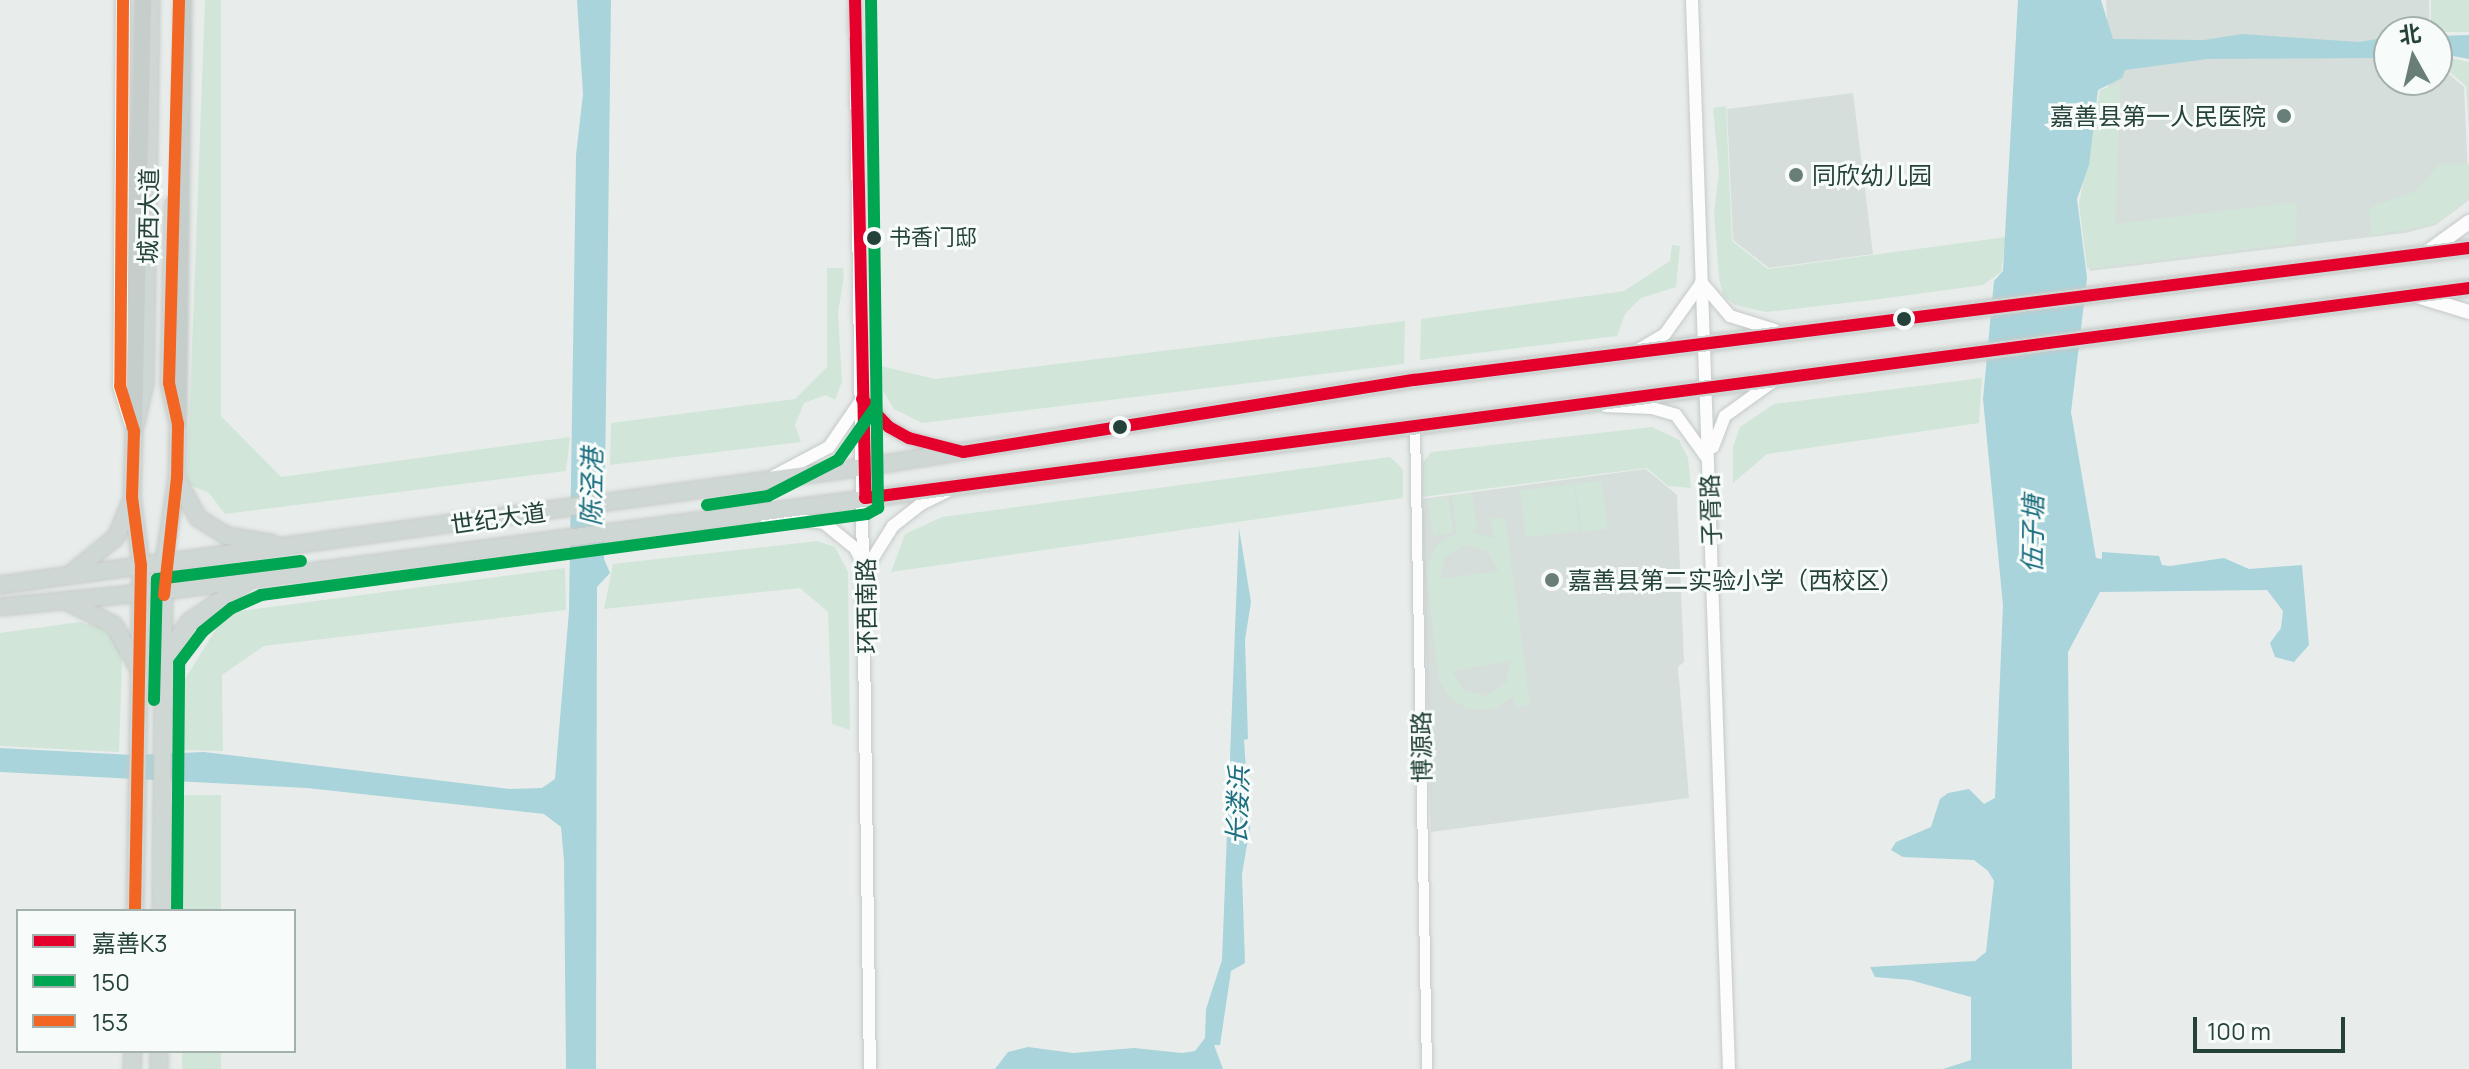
<!DOCTYPE html>
<meta charset="utf-8">
<style>
body{margin:0}
#map{position:relative;width:2469px;height:1069px;overflow:hidden;background:#e8edeb;font-family:Manrope,"Noto Sans SC",sans-serif}
div>[style]{position:absolute}
[style*='--x']{left:calc(var(--x)*1px);top:calc(var(--y)*1px);width:calc(var(--w)*1px);rotate:calc(var(--a)*1deg)}
.built>*{inset:0;background:#d6dedb}
.green>*{inset:0;background:#d1e6d8;transform-origin:0 0}
.water>*{inset:0;background:#a9d4db}
.roads{filter:drop-shadow(0 0 2px #c5cac8) drop-shadow(0 0 2px #c5cac8)}
.minor>*{height:10px;margin:-5px;padding:0 5px;transform-origin:5px;border-radius:5px;background:#fcfcfc}
.tertiary>*{height:12px;margin:-6px;padding:0 6px;transform-origin:6px;border-radius:6px;background:#fcfcfc}
.secondary>*{height:14px;margin:-7px;padding:0 7px;transform-origin:7px;border-radius:7px;background:#fcfcfc}
.primary>*{height:16px;margin:-8px;padding:0 8px;transform-origin:8px;border-radius:8px;background:#cfd7d5}
.trunk>*{height:16px;margin:-8px;padding:0 8px;transform-origin:8px;border-radius:8px;background:#c6cecc}
.bus-1>*{height:12px;margin:-6px;padding:0 6px;transform-origin:6px;border-radius:6px;background:#e4002b}
.bus-2>*{height:12px;margin:-6px;padding:0 6px;transform-origin:6px;border-radius:6px;background:#00a651}
.bus-3>*{height:12px;margin:-6px;padding:0 6px;transform-origin:6px;border-radius:6px;background:#f26522}
.dots>*{width:22px;height:22px;translate:-50% -50%;box-sizing:border-box;border:4px solid #f7fbf9;border-radius:50%}
span{translate:-50% -50%;white-space:nowrap;text-align:center;line-height:1.15;-webkit-text-stroke:6px #f7fbf9;paint-order:stroke}
.bus-label{font-size:22px;color:#24423a}
.left{translate:0 -50%;text-align:left}
.poi-label{font-size:24px;color:#24423a}
.right{translate:-100% -50%;text-align:right}
.street-label{font-size:24px;color:#24423a}
.water-label{font-size:26px;color:#1c6f80;font-style:italic}
.legend{position:absolute;left:16px;top:909px;width:280px;height:144px;box-sizing:border-box;background:#f7fbf9;border:2px solid #a3b1ad;margin:0;padding:10px 14px;list-style:none;font-size:24px;color:#24423a}
.legend li{display:flex;align-items:center;gap:16px;height:40px}
.legend b{width:40px;border:2px solid #a3b1ad}
.north{position:absolute;left:2373px;top:16px;width:80px;height:80px;box-sizing:border-box;background:#f7fbf9;border:2px solid #a3b1ad;border-radius:50%;rotate:352deg;font-size:22px;font-weight:700;line-height:32px;text-align:center;color:#24423a}
.north::after{content:'';display:block;margin:auto;width:28px;height:36px;background:#697e78;clip-path:polygon(50% 0,100% 100%,50% 72%,0 100%)}
.scale{position:absolute;left:2193px;top:1017px;width:152px;height:36px;box-sizing:border-box;border:4px solid #24423a;border-top:0;padding-left:10px;font-size:24px;line-height:28px;white-space:nowrap;color:#24423a;-webkit-text-stroke:6px #f7fbf9;paint-order:stroke}
</style>
<div id="map">
<div class="built">
<div style="clip-path:polygon(2106px 0,2429px 0,2430px 32px,2389px 32px,2389px 80px,2437px 80px,2437px 64px,2464px 87px,2469px 200px,2436px 225px,2405px 233px,2090px 271px,2081px 200px,2110px 78px)"></div>
<div style="clip-path:polygon(1853px 93px,1873px 254px,1769px 268px,1733px 240px,1727px 109px)"></div>
<div style="clip-path:polygon(1646px 469px,1677px 495px,1684px 662px,1678px 667px,1689px 798px,1431px 832px,1422px 499px)"></div>
</div>
<div class="green">
<div style="clip-path:polygon(205px 0,221px 0,221px 416px,281px 477px,570px 437px,566px 471px,225px 514px,209px 493px,187px 484px)"></div>
<div style="left:2431px;top:0;width:38px;height:32px"></div>
<div style="clip-path:polygon(2437px 55px,2469px 62px,2469px 129px,2466px 86px,2437px 61px)"></div>
<div style="clip-path:polygon(2120px 83px,2115px 224px,2291px 203px,2297px 206px,2295px 243px,2087px 269px,2079px 204px,2100px 90px)"></div>
<div style="clip-path:polygon(1726px 106px,1732px 241px,1768px 269px,2006px 237px,2001px 272px,1983px 285px,1880px 299px,1766px 312px,1735px 305px,1723px 295px,1719px 278px,1714px 213px,1719px 172px,1713px 108px)"></div>
<div style="clip-path:polygon(2469px 164px,2469px 198px,2436px 224px,2372px 235px,2369px 208px,2414px 192px,2439px 165px)"></div>
<div style="clip-path:polygon(1672px 245px,1680px 246px,1676px 287px,1641px 298px,1625px 314px,1617px 336px,1420px 360px,1421px 319px,1624px 291px,1670px 261px)"></div>
<div style="clip-path:polygon(827px 268px,843px 268px,844px 276px,838px 313px,842px 382px,835px 400px,826px 395px,804px 403px,795px 425px,801px 442px,610px 465px,611px 423px,795px 399px,827px 367px)"></div>
<div style="clip-path:polygon(1405px 321px,1404px 364px,922px 423px,894px 409px,883px 391px,881px 366px,935px 379px)"></div>
<div style="clip-path:polygon(1982px 378px,1979px 423px,1767px 454px,1733px 483px,1733px 447px,1740px 427px,1774px 404px)"></div>
<div style="clip-path:polygon(1652px 427px,1679px 440px,1688px 458px,1691px 488px,1668px 486px,1647px 468px,1422px 497px,1423px 463px,1431px 452px)"></div>
<div style="clip-path:polygon(1390px 457px,1403px 469px,1403px 498px,891px 572px,905px 534px,942px 517px)"></div>
<div style="left:1601px;top:481px;width:48px;height:26px;rotate:82deg"></div>
<div style="left:1574px;top:484px;width:47px;height:54px;rotate:83deg"></div>
<div style="clip-path:polygon(evenodd,1472px 493px,1477px 529px,1469px 531px,1494px 539px,1491px 519px,1505px 517px,1530px 705px,1516px 707px,1514px 696px,1494px 709px,1469px 709px,1451px 699px,1439px 680px,1426px 568px,1437px 545px,1457px 533px,1452px 496px,1472px 493px,1464px 545px,1487px 550px,1499px 571px,1440px 579px,1445px 557px,1464px 545px,1472px 493px,1510px 661px,1506px 683px,1486px 696px,1463px 690px,1452px 671px,1510px 661px)"></div>
<div style="left:1448px;top:497px;width:36px;height:20px;rotate:82deg"></div>
<div style="clip-path:polygon(817px 541px,835px 547px,848px 572px,850px 730px,832px 724px,828px 612px,800px 588px,604px 609px,613px 564px)"></div>
<div style="clip-path:polygon(565px 568px,566px 610px,264px 646px,222px 675px,223px 751px,184px 750px,185px 679px,226px 613px)"></div>
<div style="clip-path:polygon(79px 622px,100px 627px,117px 641px,122px 660px,119px 752px,0 746px,0 633px)"></div>
<div style="left:221px;top:795px;width:116px;height:38px;rotate:90deg"></div>
<div style="left:182px;top:1051px;width:39px;height:18px"></div>
</div>
<div class="water">
<div style="clip-path:polygon(577px 0,611px 0,604px 559px,610px 573px,597px 587px,596px 1069px,566px 1069px,564px 861px,561px 827px,544px 814px,307px 788px,0 772px,0 748px,133px 755px,204px 752px,511px 789px,542px 788px,555px 779px,569px 611px,576px 155px,583px 94px)"></div>
<div style="clip-path:polygon(2018px 0,2101px 0,2113px 39px,2204px 40px,2242px 34px,2359px 42px,2389px 37px,2389px 58px,2207px 59px,2125px 70px,2122px 78px,2098px 90px,2089px 165px,2077px 199px,2087px 278px,2071px 412px,2096px 558px,2102px 559px,2102px 552px,2159px 556px,2162px 565px,2170px 566px,2224px 558px,2249px 569px,2302px 565px,2309px 645px,2294px 662px,2275px 657px,2270px 643px,2281px 628px,2283px 611px,2267px 590px,2100px 592px,2068px 652px,2072px 1069px,1943px 1069px,1971px 1060px,1971px 997px,1910px 980px,1875px 977px,1870px 967px,1975px 961px,1986px 952px,1994px 881px,1988px 871px,1974px 860px,1903px 857px,1891px 850px,1896px 842px,1931px 827px,1940px 799px,1948px 793px,1969px 789px,1984px 804px,1995px 798px,2003px 605px,1983px 399px,1994px 281px,2003px 271px)"></div>
<div style="clip-path:polygon(2469px 35px,2469px 59px,2437px 53px,2437px 36px)"></div>
<div style="clip-path:polygon(1239px 528px,1251px 602px,1245px 640px,1248px 739px,1244px 740px,1250px 828px,1242px 874px,1245px 963px,1231px 971px,1220px 1045px,1214px 1045px,1223px 1069px,995px 1069px,1008px 1052px,1028px 1047px,1073px 1053px,1134px 1048px,1182px 1053px,1195px 1051px,1205px 1038px,1206px 1009px,1222px 960px)"></div>
</div>
<div class="roads">
<div class="minor">
<div style="--x:1415;--y:426;--w:643;--a:88.93"></div>
</div>
<div class="tertiary">
<div style="--x:855;--y:0;--w:1069;--a:89.2"></div>
<div style="--x:1692;--y:0;--w:1070;--a:88.02"></div>
<div style="--x:1701;--y:282;--w:45;--a:49.5"></div>
<div style="--x:1730;--y:316;--w:47;--a:17.3"></div>
<div style="--x:1640;--y:349;--w:29;--a:-31"></div>
<div style="--x:1665;--y:334;--w:60;--a:-54.5"></div>
<div style="--x:862;--y:399;--w:39;--a:46"></div>
<div style="--x:889;--y:427;--w:23;--a:29"></div>
<div style="--x:909;--y:438;--w:48;--a:14.6"></div>
<div style="--x:1606;--y:406;--w:46;--a:2.5"></div>
<div style="--x:1652;--y:408;--w:25;--a:16"></div>
<div style="--x:1676;--y:415;--w:53;--a:54.2"></div>
<div style="--x:1713;--y:447;--w:33;--a:-69"></div>
<div style="--x:1725;--y:416;--w:57;--a:-35.7"></div>
<div style="--x:774;--y:476;--w:62;--a:-27.8"></div>
<div style="--x:829;--y:447;--w:58;--a:-55.5"></div>
<div style="--x:763;--y:516;--w:61;--a:6.5"></div>
<div style="--x:824;--y:523;--w:40;--a:39"></div>
<div style="--x:855;--y:548;--w:20;--a:63"></div>
<div style="--x:866;--y:569;--w:51;--a:-57.9"></div>
<div style="--x:893;--y:526;--w:36;--a:-38"></div>
<div style="--x:921;--y:504;--w:30;--a:-26"></div>
</div>
<div class="secondary">
<div style="--x:123;--y:0;--w:386;--a:90.4"></div>
<div style="--x:120;--y:386;--w:38;--a:73"></div>
<div style="--x:2426;--y:253;--w:53;--a:-35.8"></div>
<div style="--x:2417;--y:296;--w:54;--a:17.1"></div>
</div>
<div class="primary">
<div style="--x:178;--y:481;--w:42;--a:61.6"></div>
<div style="--x:198;--y:518;--w:34;--a:32"></div>
<div style="--x:227;--y:536;--w:45;--a:9"></div>
<div style="--x:73;--y:572;--w:55;--a:-39.1"></div>
<div style="--x:116;--y:537;--w:41;--a:-67.2"></div>
<div style="--x:0;--y:585;--w:872;--a:-7.78"></div>
<div style="--x:864;--y:467;--w:557;--a:-8.99"></div>
<div style="--x:1414;--y:380;--w:1063;--a:-7.13"></div>
<div style="--x:66;--y:601;--w:54;--a:26.6"></div>
<div style="--x:114;--y:625;--w:47;--a:60.7"></div>
<div style="--x:0;--y:607;--w:165;--a:-5.6"></div>
<div style="--x:164;--y:591;--w:2325;--a:-7.49"></div>
<div style="--x:163;--y:658;--w:46;--a:-53.9"></div>
<div style="--x:190;--y:621;--w:64;--a:-34.2"></div>
<div style="--x:135;--y:911;--w:346;--a:-89"></div>
<div style="--x:141;--y:565;--w:69;--a:-97.5"></div>
<div style="--x:132;--y:497;--w:66;--a:-88.3"></div>
<div style="--x:134;--y:431;--w:49;--a:-77.1"></div>
<div style="--x:145;--y:383;--w:383;--a:-89.1"></div>
<div style="--x:161;--y:911;--w:349;--a:-89.5"></div>
<div style="--x:164;--y:562;--w:85;--a:-81.2"></div>
<div style="--x:177;--y:478;--w:54;--a:-88.9"></div>
<div style="--x:178;--y:424;--w:42;--a:-102.4"></div>
<div style="--x:169;--y:383;--w:178;--a:-88.7"></div>
<div style="--x:132;--y:1069;--w:18;--a:-87"></div>
<div style="--x:159;--y:1069;--w:18;--a:-90"></div>
</div>
<div class="trunk">
<div style="--x:178;--y:424;--w:424;--a:-89.3"></div>
<div style="--x:134;--y:431;--w:431;--a:-88.8"></div>
</div>
</div>
<div class="bus-1">
<div style="--x:855;--y:0;--w:498;--a:88.8"></div>
<div style="--x:865;--y:498;--w:1618;--a:-7.46"></div>
<div style="--x:862;--y:399;--w:39;--a:46"></div>
<div style="--x:889;--y:427;--w:23;--a:29"></div>
<div style="--x:909;--y:438;--w:56;--a:14.5"></div>
<div style="--x:963;--y:452;--w:457;--a:-9.1"></div>
<div style="--x:1414;--y:380;--w:1063;--a:-7.13"></div>
</div>
<div class="bus-2">
<div style="--x:707;--y:505;--w:62;--a:-8.4"></div>
<div style="--x:768;--y:496;--w:79;--a:-27.2"></div>
<div style="--x:838;--y:460;--w:64;--a:-54.6"></div>
<div style="--x:154;--y:700;--w:121;--a:-88.6"></div>
<div style="--x:157;--y:579;--w:145;--a:-7.1"></div>
<div style="--x:177;--y:911;--w:248;--a:-89.5"></div>
<div style="--x:179;--y:663;--w:39;--a:-53"></div>
<div style="--x:202;--y:632;--w:38;--a:-39"></div>
<div style="--x:232;--y:608;--w:32;--a:-24"></div>
<div style="--x:261;--y:595;--w:611;--a:-7.61"></div>
<div style="--x:867;--y:514;--w:13;--a:-29"></div>
<div style="--x:878;--y:508;--w:508;--a:-90.79"></div>
</div>
<div class="bus-3">
<div style="--x:123;--y:0;--w:386;--a:90.4"></div>
<div style="--x:120;--y:386;--w:47;--a:72.7"></div>
<div style="--x:134;--y:431;--w:66;--a:91.7"></div>
<div style="--x:132;--y:497;--w:69;--a:82.5"></div>
<div style="--x:141;--y:565;--w:346;--a:91"></div>
<div style="--x:164;--y:595;--w:118;--a:-83.7"></div>
<div style="--x:177;--y:478;--w:54;--a:-88.9"></div>
<div style="--x:178;--y:424;--w:42;--a:-102.4"></div>
<div style="--x:169;--y:383;--w:383;--a:-88.5"></div>
</div>
<div class="dots">
<div style="left:2284px;top:116px;background:#697e78"></div>
<div style="left:1796px;top:175px;background:#697e78"></div>
<div style="left:874px;top:238px;background:#24423a"></div>
<div style="left:1904px;top:319px;background:#24423a"></div>
<div style="left:1120px;top:427px;background:#24423a"></div>
<div style="left:1552px;top:580px;background:#697e78"></div>
</div>
<div class="bus-label">
<span class="left" style="left:889px;top:238px">书香门邸</span>
</div>
<div class="poi-label">
<span class="right" style="left:2266px;top:116px">嘉善县第一人民医院</span>
<span class="left" style="left:1812px;top:175px">同欣幼儿园</span>
<span class="left" style="left:1568px;top:580px">嘉善县第二实验小学（西校区）</span>
</div>
<div class="street-label">
<span style="left:148px;top:216px;rotate:-89deg">城西大道</span>
<span style="left:1710px;top:510px;rotate:-92deg">子胥路</span>
<span style="left:498px;top:518px;rotate:-8deg">世纪大道</span>
<span style="left:866px;top:606px;rotate:-91deg">环西南路</span>
<span style="left:1421px;top:747px;rotate:-91deg">博源路</span>
</div>
<div class="water-label">
<span style="left:592px;top:487px;rotate:-89deg">陈泾港</span>
<span style="left:2033px;top:534px;rotate:-89deg">伍子塘</span>
<span style="left:1238px;top:806px;rotate:-88deg">长溇浜</span>
</div>
<ul class="legend">
<li><b style="height:10px;background:#e4002b"></b>嘉善K3</li>
<li><b style="height:10px;background:#00a651"></b>150</li>
<li><b style="height:10px;background:#f26522"></b>153</li>
</ul>
<div class="north">北</div>
<div class="scale">100 m</div>
</div>
